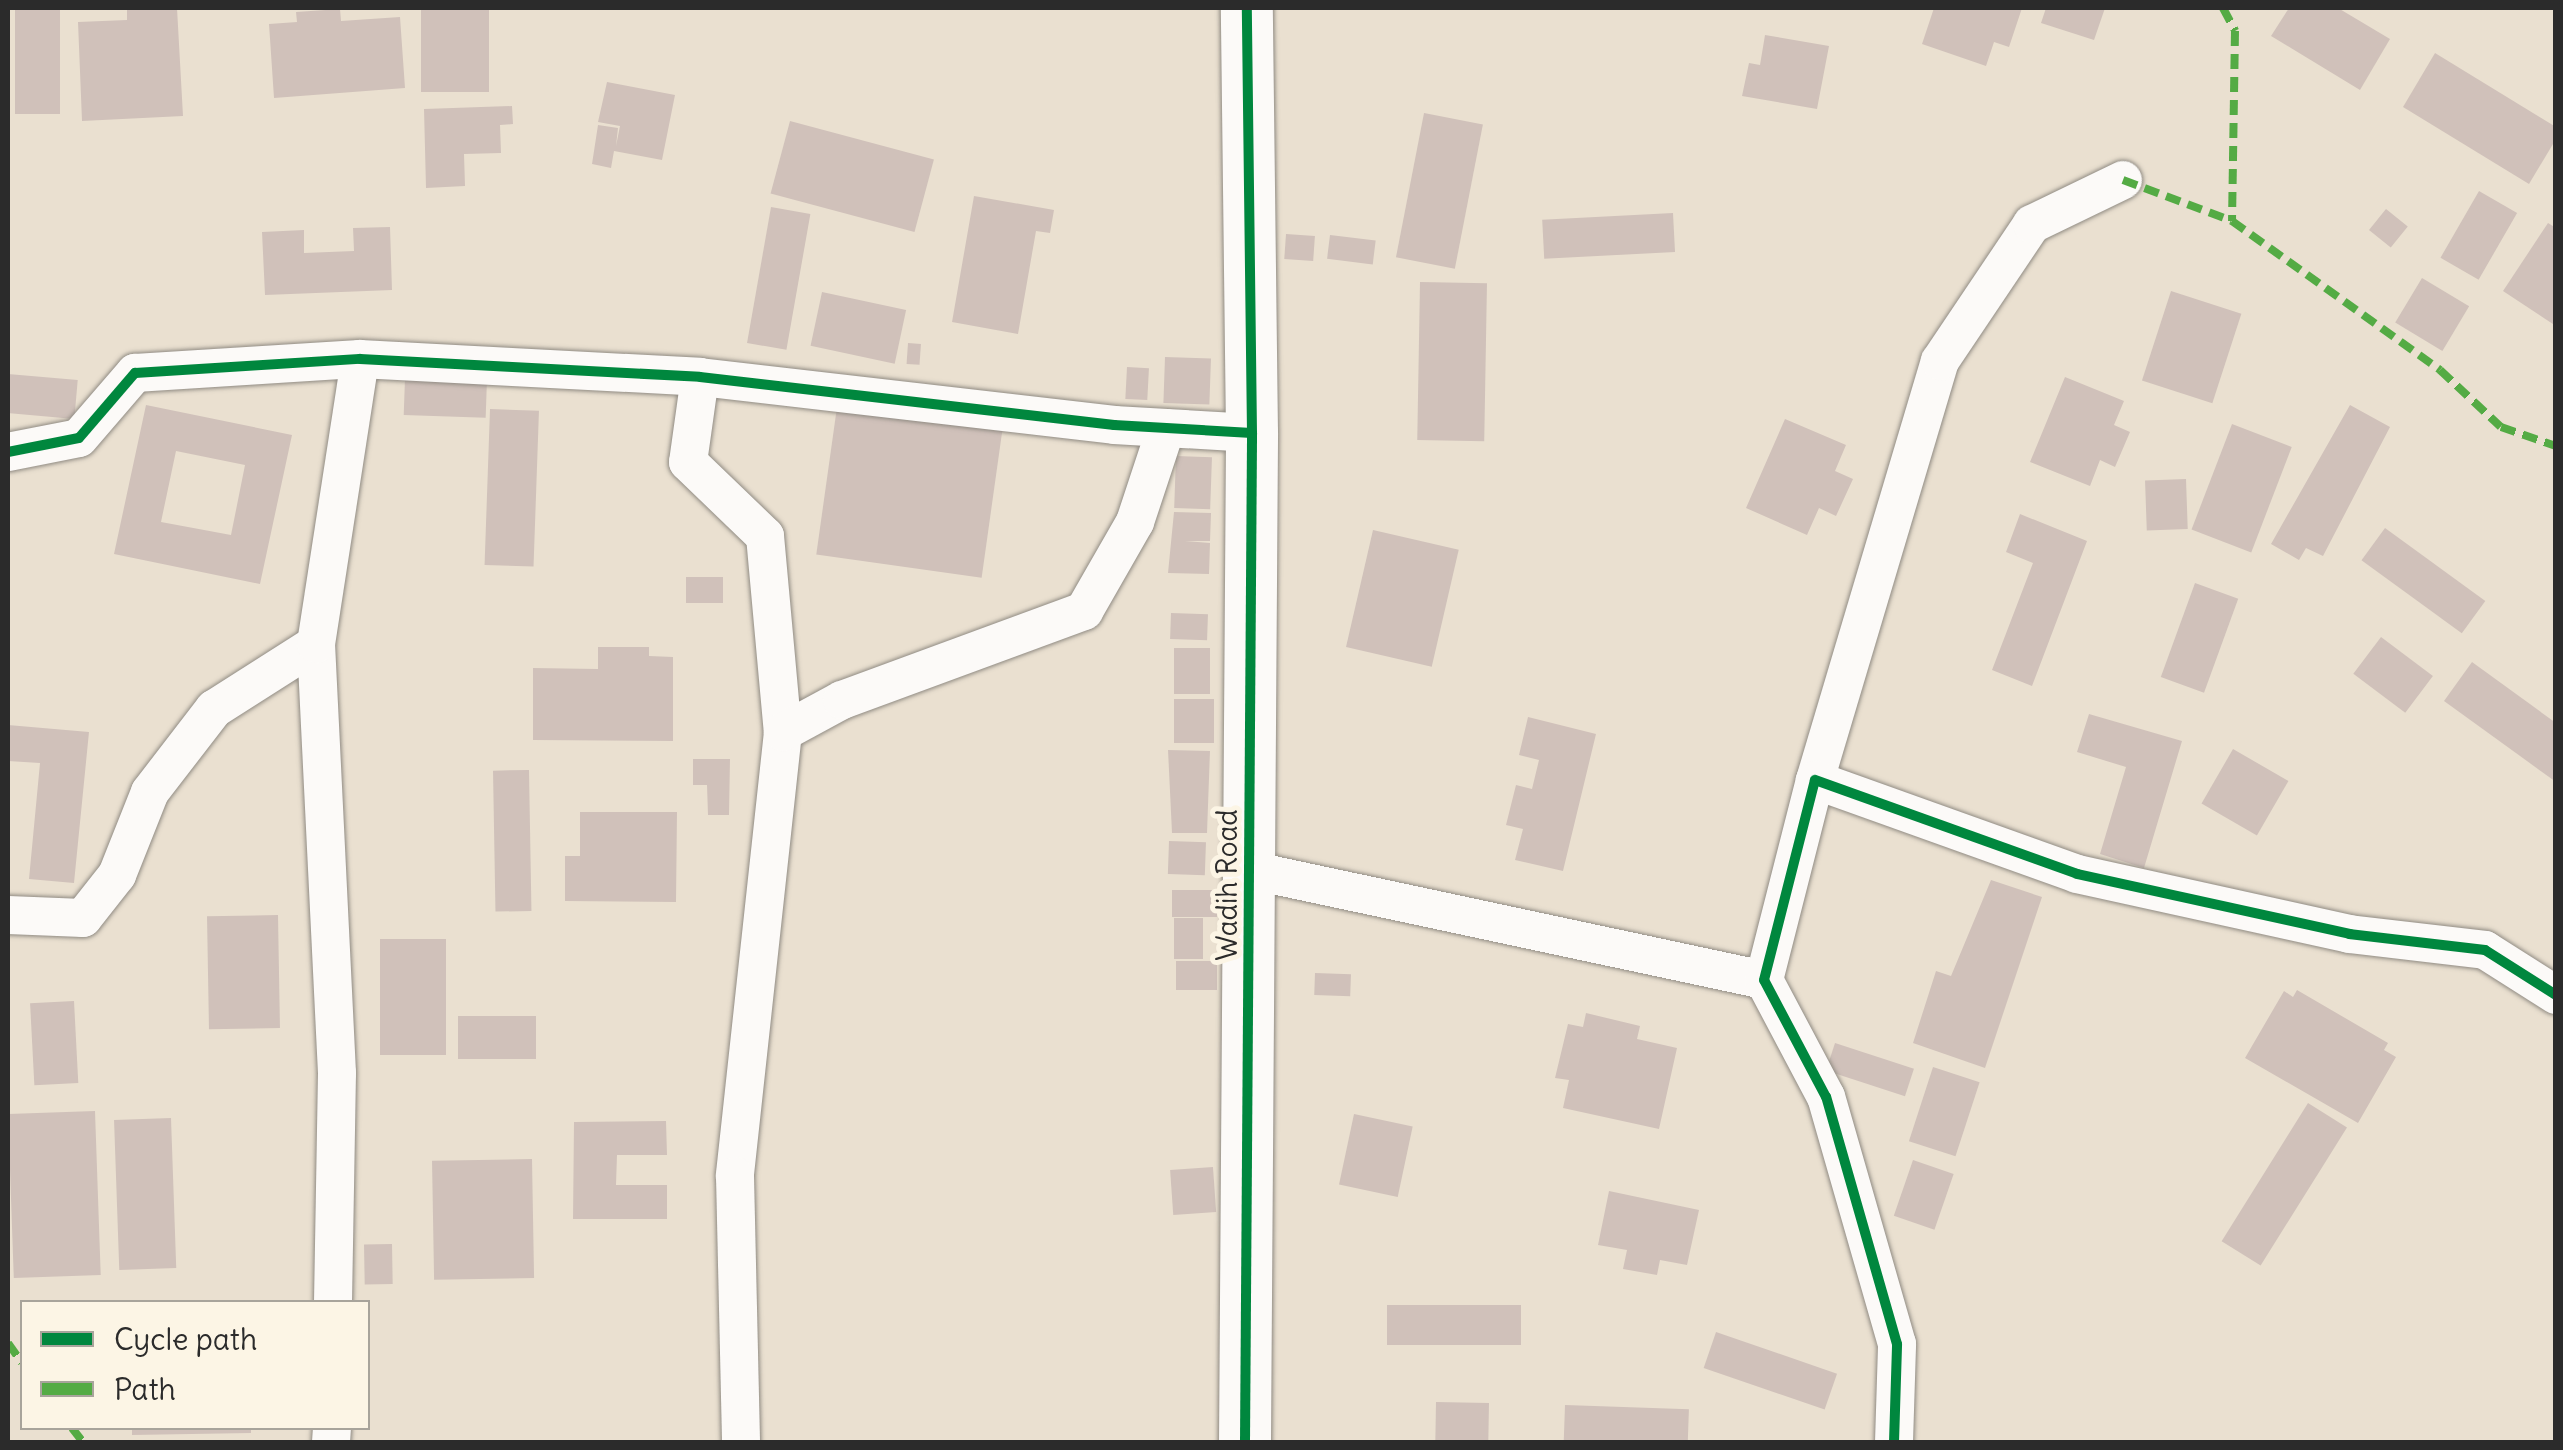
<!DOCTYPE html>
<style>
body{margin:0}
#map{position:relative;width:2563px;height:1450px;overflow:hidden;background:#eae0d0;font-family:Delius,sans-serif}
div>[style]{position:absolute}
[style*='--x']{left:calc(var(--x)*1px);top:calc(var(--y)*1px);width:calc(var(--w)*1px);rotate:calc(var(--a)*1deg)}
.building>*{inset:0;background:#d0c1ba;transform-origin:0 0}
.roads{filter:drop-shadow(0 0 2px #908b83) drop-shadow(0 0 2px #908b83)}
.street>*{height:38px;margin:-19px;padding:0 19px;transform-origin:19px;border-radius:19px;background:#fcfaf8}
.secondary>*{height:52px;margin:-26px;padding:0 26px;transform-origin:26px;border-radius:26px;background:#fcfaf8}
.quiet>*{height:8px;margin-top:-4px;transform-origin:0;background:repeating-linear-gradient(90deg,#54ab44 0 15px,transparent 0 23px)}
.cycleway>*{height:10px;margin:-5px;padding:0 5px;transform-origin:5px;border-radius:5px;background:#00873e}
span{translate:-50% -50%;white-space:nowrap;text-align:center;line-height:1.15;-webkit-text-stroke:10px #fcf5e5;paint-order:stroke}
.street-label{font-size:28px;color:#2b2b2b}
.frame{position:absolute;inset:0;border:10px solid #2b2b2b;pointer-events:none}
.legend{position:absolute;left:20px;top:1300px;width:350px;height:130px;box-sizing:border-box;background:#fcf5e5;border:2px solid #a8a49b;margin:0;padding:12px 18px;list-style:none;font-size:30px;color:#2b2b2b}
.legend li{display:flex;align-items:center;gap:20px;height:50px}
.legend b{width:50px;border:2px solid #a8a49b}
</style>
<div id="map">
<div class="building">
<div style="left:15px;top:8px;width:45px;height:106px"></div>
<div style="clip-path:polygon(127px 8px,177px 8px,183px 116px,82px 121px,78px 22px,127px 20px)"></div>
<div style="left:421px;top:8px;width:68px;height:84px"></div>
<div style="clip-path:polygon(1934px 8px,2022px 8px,2009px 47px,1994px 42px,1986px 66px,1922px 44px)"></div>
<div style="clip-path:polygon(2046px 8px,2105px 8px,2094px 40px,2041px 23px)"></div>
<div style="clip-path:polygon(2289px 8px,2338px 8px,2390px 39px,2360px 90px,2271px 36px)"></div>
<div style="clip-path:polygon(340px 9px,341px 21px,400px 17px,405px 88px,274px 98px,269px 24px,297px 22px,296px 12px)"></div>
<div style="clip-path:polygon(1765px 35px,1829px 46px,1817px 109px,1742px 96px,1749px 63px,1760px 65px)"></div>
<div style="clip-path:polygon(2435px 53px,2556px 127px,2556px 139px,2529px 184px,2403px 107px)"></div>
<div style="clip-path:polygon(607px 82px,675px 95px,662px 160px,614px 151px,611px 168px,592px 164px,598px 125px,618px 128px,616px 146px,620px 126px,598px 122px)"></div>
<div style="clip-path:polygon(512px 106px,513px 124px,500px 125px,501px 153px,464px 154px,465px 186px,426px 188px,424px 109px)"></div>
<div style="left:1424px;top:113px;width:60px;height:147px;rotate:11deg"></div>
<div style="left:790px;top:121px;width:149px;height:75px;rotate:15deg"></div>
<div style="left:2479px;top:191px;width:44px;height:77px;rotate:30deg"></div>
<div style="clip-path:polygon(974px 196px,1054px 210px,1050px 233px,1036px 231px,1018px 334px,952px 322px)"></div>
<div style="left:771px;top:207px;width:40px;height:138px;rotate:10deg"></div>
<div style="left:2386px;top:209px;width:28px;height:27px;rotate:39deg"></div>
<div style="left:1673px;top:213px;width:39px;height:131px;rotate:87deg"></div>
<div style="clip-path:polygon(2548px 223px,2556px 228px,2556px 326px,2503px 291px)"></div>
<div style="clip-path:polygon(390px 227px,392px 290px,265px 295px,262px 232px,304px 230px,304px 253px,354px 251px,353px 228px)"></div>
<div style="left:1286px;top:234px;width:29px;height:25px;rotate:4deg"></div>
<div style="left:1330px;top:235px;width:46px;height:24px;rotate:7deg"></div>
<div style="left:2422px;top:278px;width:55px;height:52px;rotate:31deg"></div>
<div style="left:1420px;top:282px;width:67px;height:158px;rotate:1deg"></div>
<div style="left:2171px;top:291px;width:74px;height:94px;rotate:18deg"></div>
<div style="left:822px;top:292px;width:86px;height:55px;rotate:12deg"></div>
<div style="left:908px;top:343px;width:13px;height:21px;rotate:4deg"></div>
<div style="left:1165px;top:357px;width:46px;height:46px;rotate:2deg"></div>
<div style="left:1127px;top:367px;width:22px;height:32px;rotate:3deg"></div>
<div style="left:8px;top:374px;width:70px;height:39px;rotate:5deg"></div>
<div style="clip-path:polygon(2065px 377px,2124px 401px,2114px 425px,2130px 432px,2115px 467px,2100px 460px,2090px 486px,2030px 462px)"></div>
<div style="left:405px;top:378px;width:82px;height:37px;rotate:2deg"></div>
<div style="clip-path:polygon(evenodd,146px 405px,292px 435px,260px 584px,114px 554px,146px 405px,176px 451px,245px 465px,231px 535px,161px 522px,176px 451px)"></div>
<div style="clip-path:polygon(2350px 405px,2390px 427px,2323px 556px,2306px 548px,2299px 560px,2271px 544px)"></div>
<div style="left:837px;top:407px;width:167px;height:149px;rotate:8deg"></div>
<div style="left:490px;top:409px;width:49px;height:156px;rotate:2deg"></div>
<div style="clip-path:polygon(1785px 419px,1846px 445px,1835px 471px,1853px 479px,1836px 516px,1819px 508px,1807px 535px,1746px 508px)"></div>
<div style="left:2232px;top:424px;width:64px;height:113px;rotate:21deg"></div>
<div style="left:1176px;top:456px;width:36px;height:52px;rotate:2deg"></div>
<div style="left:2186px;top:479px;width:50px;height:41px;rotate:88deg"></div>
<div style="clip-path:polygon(1174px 512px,1211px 513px,1210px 541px,1185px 541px,1210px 543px,1209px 574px,1168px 573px)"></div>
<div style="clip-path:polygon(2020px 514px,2087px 541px,2032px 686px,1992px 670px,2033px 563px,2006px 552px)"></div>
<div style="left:2385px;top:528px;width:124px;height:40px;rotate:36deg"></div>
<div style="left:1373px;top:530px;width:88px;height:120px;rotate:13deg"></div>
<div style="left:723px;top:577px;width:26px;height:37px;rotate:90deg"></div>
<div style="left:2195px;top:583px;width:46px;height:100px;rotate:20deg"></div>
<div style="left:1171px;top:613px;width:37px;height:26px;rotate:2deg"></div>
<div style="left:2381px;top:637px;width:65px;height:46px;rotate:37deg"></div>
<div style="clip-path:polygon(598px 647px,649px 647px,649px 656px,673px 657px,673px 741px,533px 740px,533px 668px,598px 669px)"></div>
<div style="left:1174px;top:648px;width:36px;height:46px"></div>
<div style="clip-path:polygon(2472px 662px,2556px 723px,2556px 782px,2444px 701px)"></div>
<div style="left:1174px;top:699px;width:40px;height:44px"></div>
<div style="clip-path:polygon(2089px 714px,2182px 741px,2144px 868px,2100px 854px,2126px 767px,2077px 752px)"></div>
<div style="clip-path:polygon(1528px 717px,1596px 734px,1563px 871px,1515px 860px,1523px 829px,1506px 825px,1516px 785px,1532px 789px,1539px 760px,1519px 755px)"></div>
<div style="clip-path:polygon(8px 725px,89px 732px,74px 883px,29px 879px,40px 763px,8px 761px)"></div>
<div style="left:2233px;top:749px;width:64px;height:63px;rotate:30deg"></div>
<div style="clip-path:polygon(1168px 750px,1210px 751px,1207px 833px,1172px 833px)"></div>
<div style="clip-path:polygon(693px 759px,730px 759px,729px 815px,708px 815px,707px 785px,693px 785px)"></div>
<div style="left:529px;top:770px;width:141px;height:36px;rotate:89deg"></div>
<div style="clip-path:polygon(580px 812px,677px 812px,676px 902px,565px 901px,565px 856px,580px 856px)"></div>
<div style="left:1169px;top:841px;width:37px;height:33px;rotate:2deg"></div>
<div style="clip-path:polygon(1991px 880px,2042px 897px,1985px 1068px,1913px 1043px,1936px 971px,1951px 976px)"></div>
<div style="left:1172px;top:890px;width:45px;height:27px"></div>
<div style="left:278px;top:915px;width:113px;height:71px;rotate:89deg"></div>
<div style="left:1174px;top:918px;width:29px;height:41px"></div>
<div style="left:446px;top:939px;width:116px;height:66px;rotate:90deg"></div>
<div style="left:1217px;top:961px;width:29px;height:41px;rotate:90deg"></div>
<div style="left:1315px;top:973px;width:36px;height:22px;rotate:2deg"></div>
<div style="clip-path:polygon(2297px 990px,2388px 1043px,2384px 1050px,2396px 1057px,2358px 1123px,2245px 1058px,2284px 991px,2293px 997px)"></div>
<div style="left:74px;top:1001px;width:82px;height:44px;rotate:87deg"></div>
<div style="clip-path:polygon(1586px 1013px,1640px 1026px,1637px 1039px,1677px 1048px,1659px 1129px,1563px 1108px,1569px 1080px,1555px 1078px,1568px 1024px,1583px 1027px)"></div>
<div style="left:536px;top:1016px;width:43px;height:78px;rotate:90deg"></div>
<div style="left:1835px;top:1043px;width:83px;height:29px;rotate:18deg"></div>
<div style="left:1933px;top:1067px;width:49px;height:78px;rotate:18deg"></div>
<div style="left:2308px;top:1103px;width:46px;height:163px;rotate:32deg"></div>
<div style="left:95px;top:1111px;width:164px;height:87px;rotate:88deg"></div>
<div style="left:1354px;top:1114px;width:60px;height:72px;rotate:12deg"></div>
<div style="left:171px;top:1118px;width:150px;height:57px;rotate:88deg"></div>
<div style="clip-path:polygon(666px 1121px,667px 1155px,617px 1155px,616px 1185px,667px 1185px,667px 1219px,573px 1219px,574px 1122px)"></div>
<div style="left:532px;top:1159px;width:119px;height:100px;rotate:89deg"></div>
<div style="left:1913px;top:1160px;width:43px;height:59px;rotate:19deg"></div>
<div style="left:1213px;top:1167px;width:45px;height:43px;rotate:86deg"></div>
<div style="clip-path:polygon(1609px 1191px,1699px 1210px,1687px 1265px,1660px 1260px,1657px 1275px,1623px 1269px,1627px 1250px,1598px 1245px)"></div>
<div style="left:392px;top:1244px;width:40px;height:28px;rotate:89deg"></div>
<div style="left:1387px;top:1305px;width:134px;height:40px"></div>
<div style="left:1716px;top:1332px;width:128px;height:38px;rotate:19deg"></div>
<div style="left:1436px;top:1402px;width:53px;height:40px;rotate:1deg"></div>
<div style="left:1565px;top:1405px;width:124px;height:37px;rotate:2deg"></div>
<div style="clip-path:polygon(132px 1428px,251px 1428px,251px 1433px,132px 1435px)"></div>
</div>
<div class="roads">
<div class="street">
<div style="--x:700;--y:377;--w:86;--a:98"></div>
<div style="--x:688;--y:462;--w:107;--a:43.9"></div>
<div style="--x:765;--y:536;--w:197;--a:84.8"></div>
<div style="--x:783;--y:732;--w:447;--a:96.2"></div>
<div style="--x:735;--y:1176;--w:266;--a:88.7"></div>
<div style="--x:8;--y:452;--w:72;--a:-11.2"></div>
<div style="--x:79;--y:438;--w:86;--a:-49.3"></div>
<div style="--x:135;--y:373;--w:225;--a:-3.6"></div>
<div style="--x:360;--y:359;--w:340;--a:3"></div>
<div style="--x:700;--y:377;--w:417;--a:6.6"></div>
<div style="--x:1114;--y:425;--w:138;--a:3.3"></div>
<div style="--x:783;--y:732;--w:67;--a:-28.5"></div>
<div style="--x:842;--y:700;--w:258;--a:-20.2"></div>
<div style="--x:1084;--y:611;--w:103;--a:-60.2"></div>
<div style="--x:1135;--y:522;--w:99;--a:-71.7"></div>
<div style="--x:1815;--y:780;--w:437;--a:-73.4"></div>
<div style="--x:1940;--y:361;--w:165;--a:-56.1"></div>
<div style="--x:2032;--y:224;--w:101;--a:-25.8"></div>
<div style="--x:1250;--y:870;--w:526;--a:12.08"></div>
<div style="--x:8;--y:915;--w:75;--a:2.3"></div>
<div style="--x:83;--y:918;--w:55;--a:-51.7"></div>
<div style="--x:117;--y:875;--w:89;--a:-68.3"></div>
<div style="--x:150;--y:792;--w:105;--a:-52.4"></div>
<div style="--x:214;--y:709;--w:121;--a:-32.5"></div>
<div style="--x:333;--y:1302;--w:229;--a:-89"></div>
<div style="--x:337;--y:1073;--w:430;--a:-92.8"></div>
<div style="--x:316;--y:644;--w:288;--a:-81.2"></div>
<div style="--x:331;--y:1442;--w:14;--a:-86"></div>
<div style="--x:1894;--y:1442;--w:98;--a:-88.2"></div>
<div style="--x:1897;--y:1344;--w:257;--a:-106"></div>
<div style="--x:1826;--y:1097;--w:132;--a:-117.9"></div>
<div style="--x:1764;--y:980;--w:206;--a:-75.7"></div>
<div style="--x:1815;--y:780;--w:278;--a:19.7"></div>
<div style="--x:2077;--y:874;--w:279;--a:12.4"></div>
<div style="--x:2349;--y:934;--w:137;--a:6.7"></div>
<div style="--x:2485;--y:950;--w:84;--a:32.4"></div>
</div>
<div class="secondary">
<div style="--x:1245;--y:1442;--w:1009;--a:-89.6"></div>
<div style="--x:1252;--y:433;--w:425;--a:-90.7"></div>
</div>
</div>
<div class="quiet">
<div style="--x:2223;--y:8;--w:26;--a:62"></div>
<div style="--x:2235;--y:31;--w:190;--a:90.9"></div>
<div style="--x:2123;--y:180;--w:116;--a:20.6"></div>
<div style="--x:2232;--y:221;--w:256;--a:35.6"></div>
<div style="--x:2440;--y:370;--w:83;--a:43.1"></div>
<div style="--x:2501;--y:427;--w:58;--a:19.1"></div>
<div style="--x:8;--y:1343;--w:24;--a:55"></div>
<div style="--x:72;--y:1428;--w:18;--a:52"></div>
</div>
<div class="cycleway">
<div style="--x:8;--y:452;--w:72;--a:-11.2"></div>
<div style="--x:79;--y:438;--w:86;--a:-49.3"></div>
<div style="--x:135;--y:373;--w:225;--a:-3.6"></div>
<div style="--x:360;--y:359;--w:340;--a:3"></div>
<div style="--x:700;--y:377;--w:417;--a:6.6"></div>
<div style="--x:1114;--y:425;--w:138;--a:3.3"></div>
<div style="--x:1245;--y:1442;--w:1009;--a:-89.6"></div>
<div style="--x:1252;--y:433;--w:425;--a:-90.7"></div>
<div style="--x:1894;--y:1442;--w:98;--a:-88.2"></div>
<div style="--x:1897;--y:1344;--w:257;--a:-106"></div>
<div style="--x:1826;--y:1097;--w:132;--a:-117.9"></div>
<div style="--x:1764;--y:980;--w:206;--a:-75.7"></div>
<div style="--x:1815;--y:780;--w:278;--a:19.7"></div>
<div style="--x:2077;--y:874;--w:279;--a:12.4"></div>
<div style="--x:2349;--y:934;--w:137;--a:6.7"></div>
<div style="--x:2485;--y:950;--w:84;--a:32.4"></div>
</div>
<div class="street-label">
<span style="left:1227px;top:885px;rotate:-90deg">Wadih Road</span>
</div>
<div class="frame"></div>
<ul class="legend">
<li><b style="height:12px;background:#00873e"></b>Cycle path</li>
<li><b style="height:12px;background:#54ab44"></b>Path</li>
</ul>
</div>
